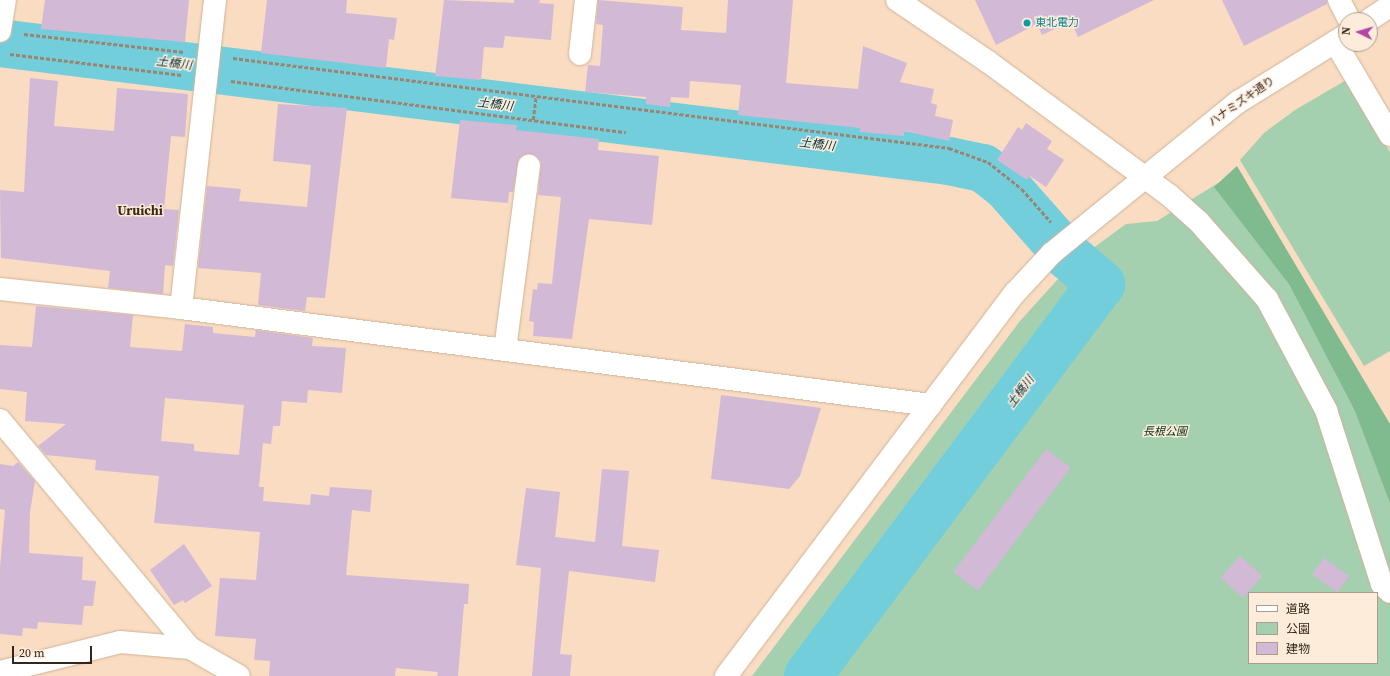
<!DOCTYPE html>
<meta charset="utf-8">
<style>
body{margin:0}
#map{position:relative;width:1390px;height:676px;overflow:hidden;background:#f9dcc1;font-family:"Source Serif 4","Noto Sans JP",serif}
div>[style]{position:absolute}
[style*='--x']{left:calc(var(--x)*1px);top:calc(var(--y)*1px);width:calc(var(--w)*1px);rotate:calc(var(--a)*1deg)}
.green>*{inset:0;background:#a5d0af}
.forest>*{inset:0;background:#7fbb8e}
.river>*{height:48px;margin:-24px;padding:0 24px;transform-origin:24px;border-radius:24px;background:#73cedc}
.building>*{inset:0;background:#d2b9d6;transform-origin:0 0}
.path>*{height:2.5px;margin-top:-1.25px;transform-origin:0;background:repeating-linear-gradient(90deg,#998571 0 4px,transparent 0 6px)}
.roads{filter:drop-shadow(0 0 1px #cfb399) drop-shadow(0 0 1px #cfb399)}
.minor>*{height:22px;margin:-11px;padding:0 11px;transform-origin:11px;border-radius:11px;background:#fff}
.dots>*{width:11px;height:11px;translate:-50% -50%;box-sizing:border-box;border:2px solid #feecdb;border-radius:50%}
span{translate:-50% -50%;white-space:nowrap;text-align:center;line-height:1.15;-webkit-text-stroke:3px #feecdb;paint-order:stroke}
.culture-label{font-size:11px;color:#0d838f}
.left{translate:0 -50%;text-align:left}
.street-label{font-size:11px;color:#32271c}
.park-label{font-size:11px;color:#033417;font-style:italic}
.water-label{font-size:12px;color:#06343a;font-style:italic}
.quarter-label{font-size:13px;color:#3e2811;font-weight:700}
.legend{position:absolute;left:1248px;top:592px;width:130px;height:72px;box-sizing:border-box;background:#feecdb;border:1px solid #ac9d8f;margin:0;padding:5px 7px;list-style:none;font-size:12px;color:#32271c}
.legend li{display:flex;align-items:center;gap:8px;height:20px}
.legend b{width:20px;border:1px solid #ac9d8f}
.north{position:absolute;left:1338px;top:12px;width:40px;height:40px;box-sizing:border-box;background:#feecdb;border:1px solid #ac9d8f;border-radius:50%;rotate:275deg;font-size:11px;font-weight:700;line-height:16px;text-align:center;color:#32271c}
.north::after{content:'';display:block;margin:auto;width:14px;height:18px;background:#b446a5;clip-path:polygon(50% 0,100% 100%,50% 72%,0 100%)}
.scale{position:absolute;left:12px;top:646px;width:80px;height:18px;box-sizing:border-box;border:2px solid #32271c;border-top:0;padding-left:5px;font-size:12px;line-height:14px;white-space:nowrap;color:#32271c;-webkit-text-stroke:3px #feecdb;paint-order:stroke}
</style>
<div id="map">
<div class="green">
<div style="clip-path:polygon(1348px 79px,1390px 152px,1390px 351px,1364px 366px,1240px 160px,1264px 133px,1295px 110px)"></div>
<div style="clip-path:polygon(evenodd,1218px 183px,1291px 278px,1361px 413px,1390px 489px,1390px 676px,752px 676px,1020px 321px,1058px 279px,1081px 257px,1126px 224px,1157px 221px,1218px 183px,1249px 593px,1377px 593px,1377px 663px,1249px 663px,1249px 593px)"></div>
</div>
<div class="forest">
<div style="clip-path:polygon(1237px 166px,1390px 424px,1390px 503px,1355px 411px,1289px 284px,1214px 187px)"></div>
</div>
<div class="river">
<div style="--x:0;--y:43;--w:956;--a:7.09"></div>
<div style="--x:949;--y:161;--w:35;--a:12"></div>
<div style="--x:983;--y:168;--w:31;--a:38"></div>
<div style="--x:1007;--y:187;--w:91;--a:48.6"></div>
<div style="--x:1067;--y:255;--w:45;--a:40.5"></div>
<div style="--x:1101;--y:284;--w:489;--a:126.8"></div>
</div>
<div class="building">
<div style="clip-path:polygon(45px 0,189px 0,185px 42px,41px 29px)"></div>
<div style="clip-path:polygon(267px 0,347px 0,346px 13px,397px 18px,394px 40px,389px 39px,386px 68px,261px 53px)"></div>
<div style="clip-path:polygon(444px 0,514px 3px,514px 0,540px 0,539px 3px,554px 4px,551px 40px,505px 36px,503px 48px,484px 47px,481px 80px,435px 76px)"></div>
<div style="clip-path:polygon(598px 0,683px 7px,681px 30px,726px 33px,728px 0,793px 0,786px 83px,858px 89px,863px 46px,907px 63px,900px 82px,934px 89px,931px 103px,937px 105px,935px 116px,953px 120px,949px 141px,904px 131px,904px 136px,860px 132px,860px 128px,738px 115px,741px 85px,690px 81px,689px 98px,671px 97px,670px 107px,646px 104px,646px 97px,585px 92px,588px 65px,600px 66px,603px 25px,596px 24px)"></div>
<div style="clip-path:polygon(975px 0,1154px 0,1078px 37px,1071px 21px,1042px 35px,1037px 24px,996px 45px)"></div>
<div style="clip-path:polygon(1222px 0,1327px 0,1327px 4px,1244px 46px)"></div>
<div style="clip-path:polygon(30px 78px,58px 81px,54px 126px,114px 131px,117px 88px,188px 94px,185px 137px,171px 136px,164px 209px,179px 210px,173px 266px,165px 265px,163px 294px,108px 288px,110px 271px,1px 258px,0 190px,24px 192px)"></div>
<div style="clip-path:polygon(278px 104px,347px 108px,325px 298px,307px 297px,305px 311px,258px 305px,261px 273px,198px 268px,207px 186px,241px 189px,239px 201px,307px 207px,311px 165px,273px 161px)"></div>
<div style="clip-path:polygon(460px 120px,517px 125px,516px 130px,599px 139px,598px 150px,659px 156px,652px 225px,589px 219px,572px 339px,533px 336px,534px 322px,529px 321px,533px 289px,537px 290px,538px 283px,552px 284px,561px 197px,538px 195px,541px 162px,530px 154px,519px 159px,513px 192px,509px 192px,508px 203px,451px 198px)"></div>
<div style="clip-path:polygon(1026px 123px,1052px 141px,1047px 149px,1064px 160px,1046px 187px,1030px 176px,1027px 180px,997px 160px,1018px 127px,1022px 130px)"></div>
<div style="clip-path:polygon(evenodd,36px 306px,133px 315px,130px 347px,182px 351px,185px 324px,213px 327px,213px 333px,255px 337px,256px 330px,313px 338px,312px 346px,346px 348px,342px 393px,308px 390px,307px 403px,282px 401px,280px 426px,273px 426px,271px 444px,263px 443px,259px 487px,264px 487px,263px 501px,310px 505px,311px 494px,329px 496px,330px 487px,372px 490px,370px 512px,352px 510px,346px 575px,469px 584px,468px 604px,464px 604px,458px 676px,437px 676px,438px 672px,396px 668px,395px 676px,269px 676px,270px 661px,254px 660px,256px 639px,215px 636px,220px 578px,256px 580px,260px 532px,154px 523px,159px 476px,95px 470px,96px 460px,46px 455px,38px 446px,66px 424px,25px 421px,27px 392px,0 389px,0 345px,32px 347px,36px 306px,165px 398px,244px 405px,239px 455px,194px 451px,194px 444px,161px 441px,165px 398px)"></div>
<div style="clip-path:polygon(721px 395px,821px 408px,800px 476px,789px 489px,711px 479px)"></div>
<div style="left:1046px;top:449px;width:31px;height:154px;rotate:37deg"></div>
<div style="clip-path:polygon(18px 462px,35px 481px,30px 512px,29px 553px,83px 557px,82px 580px,96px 581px,93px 606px,84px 606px,82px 625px,38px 622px,37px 629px,23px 628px,22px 636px,0 634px,0 568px,5px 510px,0 509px,0 464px,13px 466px)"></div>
<div style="clip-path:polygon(602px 469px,629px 471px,622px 546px,659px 550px,655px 582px,569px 571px,560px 654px,572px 655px,570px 676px,532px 676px,541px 568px,516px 565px,526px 488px,560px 492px,555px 537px,595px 542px)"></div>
<div style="clip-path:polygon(184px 544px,212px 586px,185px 603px,183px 600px,174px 605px,150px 570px)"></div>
<div style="left:1240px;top:556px;width:30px;height:29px;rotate:42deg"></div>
<div style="left:1324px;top:558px;width:31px;height:20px;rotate:36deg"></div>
</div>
<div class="path">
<div style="--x:24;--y:34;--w:161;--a:6.4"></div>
<div style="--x:10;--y:54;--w:173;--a:7"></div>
<div style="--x:233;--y:58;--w:722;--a:7.16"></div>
<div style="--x:949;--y:148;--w:41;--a:19.7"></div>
<div style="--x:988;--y:162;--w:43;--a:38.5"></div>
<div style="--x:1022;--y:189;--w:44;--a:48.7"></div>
<div style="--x:231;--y:81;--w:398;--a:7.4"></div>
<div style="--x:533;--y:120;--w:24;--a:-83"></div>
</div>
<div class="roads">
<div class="minor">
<div style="--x:897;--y:0;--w:109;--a:34.1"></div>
<div style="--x:987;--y:61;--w:226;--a:36.4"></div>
<div style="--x:1169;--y:195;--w:40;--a:42"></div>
<div style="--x:1199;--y:222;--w:103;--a:48.6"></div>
<div style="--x:1267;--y:299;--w:126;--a:62"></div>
<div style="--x:1326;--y:410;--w:183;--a:72.2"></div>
<div style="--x:1382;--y:584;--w:11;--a:45"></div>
<div style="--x:1339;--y:0;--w:22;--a:63"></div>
<div style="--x:1369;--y:20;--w:25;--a:-34"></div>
<div style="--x:0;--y:31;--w:31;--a:-81"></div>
<div style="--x:1335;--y:42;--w:108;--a:59.4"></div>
<div style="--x:580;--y:54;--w:54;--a:-83.7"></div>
<div style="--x:0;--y:289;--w:182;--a:6"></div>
<div style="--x:181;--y:308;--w:756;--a:7.37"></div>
<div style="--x:181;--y:308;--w:310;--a:-83.7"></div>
<div style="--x:505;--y:350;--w:186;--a:-82.6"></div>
<div style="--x:0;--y:420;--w:297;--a:50.2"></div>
<div style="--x:0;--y:672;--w:124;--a:-14"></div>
<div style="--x:120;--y:642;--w:70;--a:4.9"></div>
<div style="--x:190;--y:648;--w:56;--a:29.7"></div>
<div style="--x:726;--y:676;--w:480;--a:-53"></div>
<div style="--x:1015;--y:293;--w:54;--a:-47.2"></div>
<div style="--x:1052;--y:253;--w:240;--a:-39.1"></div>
<div style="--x:1238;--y:102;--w:127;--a:-31.8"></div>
</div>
</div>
<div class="dots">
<div style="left:1027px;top:23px;background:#0f9aa8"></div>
</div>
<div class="culture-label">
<span class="left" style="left:1035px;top:23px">東北電力</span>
</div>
<div class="street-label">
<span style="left:1242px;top:102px;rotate:-35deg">ハナミズキ通り</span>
</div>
<div class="park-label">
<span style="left:1165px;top:432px">長根公園</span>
</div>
<div class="water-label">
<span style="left:174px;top:64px;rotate:7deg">土橋川</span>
<span style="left:495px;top:105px;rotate:7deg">土橋川</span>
<span style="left:817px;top:145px;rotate:7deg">土橋川</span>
<span style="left:1021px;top:392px;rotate:-53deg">土橋川</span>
</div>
<div class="quarter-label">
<span style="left:140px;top:211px">Uruichi</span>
</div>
<ul class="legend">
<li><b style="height:5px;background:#fff"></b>道路</li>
<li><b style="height:11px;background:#a5d0af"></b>公園</li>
<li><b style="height:11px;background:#d2b9d6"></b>建物</li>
</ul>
<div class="north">N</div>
<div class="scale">20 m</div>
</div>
